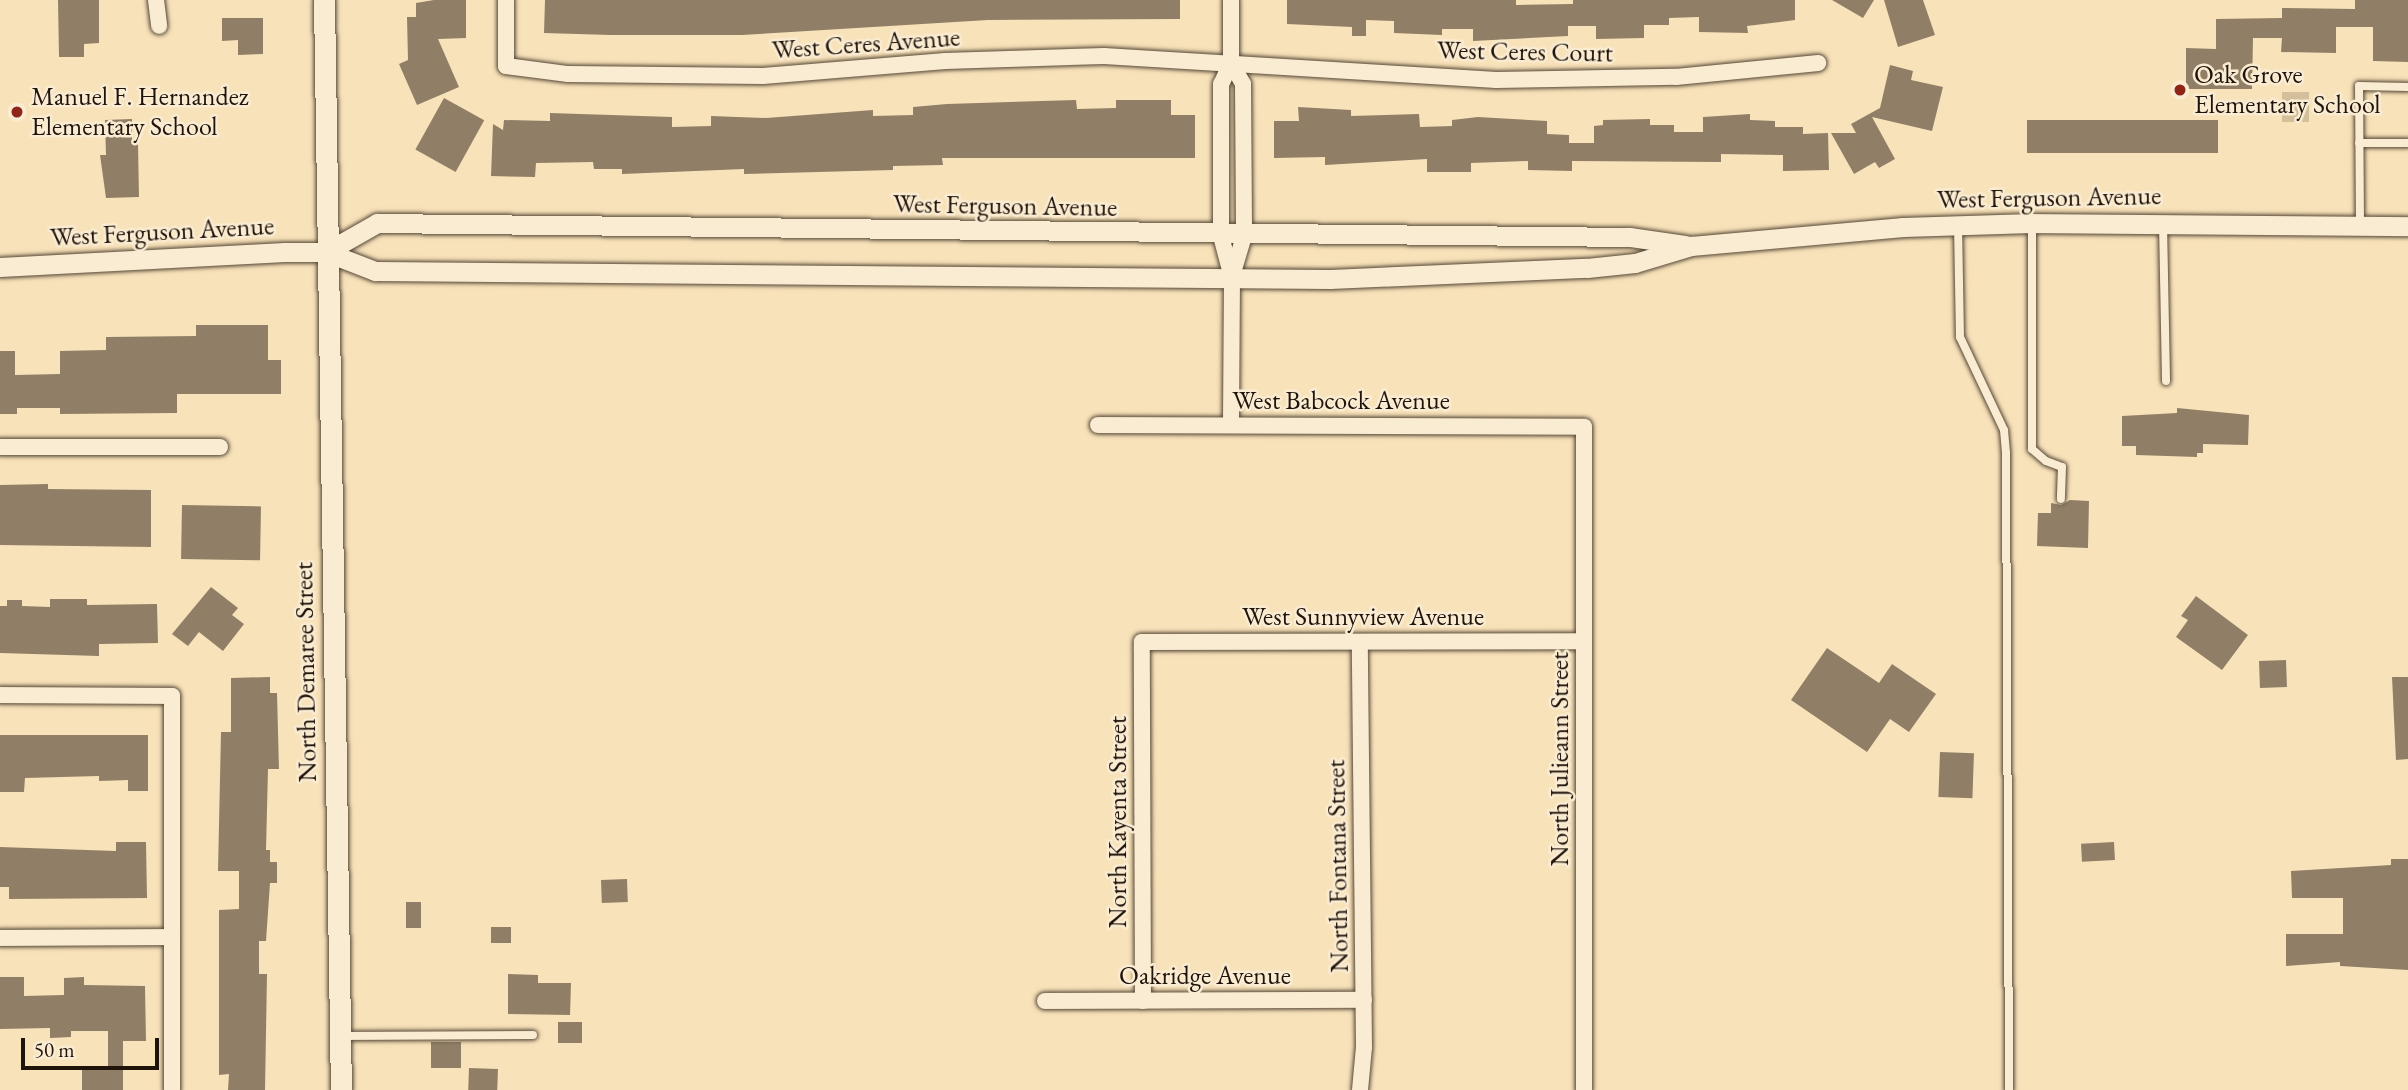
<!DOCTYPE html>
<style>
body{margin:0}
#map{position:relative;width:2408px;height:1090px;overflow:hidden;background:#f8e2ba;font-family:"EB Garamond",serif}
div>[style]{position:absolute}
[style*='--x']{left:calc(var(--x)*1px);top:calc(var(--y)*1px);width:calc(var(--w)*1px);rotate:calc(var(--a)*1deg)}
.green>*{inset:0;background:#d3bf9c;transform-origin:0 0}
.building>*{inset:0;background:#907f66;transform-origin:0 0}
.roads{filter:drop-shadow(0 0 2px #554736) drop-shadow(0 0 2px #554736)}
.service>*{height:8px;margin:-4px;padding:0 4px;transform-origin:4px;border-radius:4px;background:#faecd2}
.minor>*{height:16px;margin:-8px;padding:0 8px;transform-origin:8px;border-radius:8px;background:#faecd2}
.tertiary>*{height:19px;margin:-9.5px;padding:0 9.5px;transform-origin:9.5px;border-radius:9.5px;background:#faecd2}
.secondary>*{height:21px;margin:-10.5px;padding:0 10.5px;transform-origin:10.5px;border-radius:10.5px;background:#faecd2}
.dots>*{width:19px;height:19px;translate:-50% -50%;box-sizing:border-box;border:4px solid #faecd2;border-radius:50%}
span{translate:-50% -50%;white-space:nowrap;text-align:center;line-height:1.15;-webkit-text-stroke:5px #faecd2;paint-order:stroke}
.street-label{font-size:26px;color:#1f130a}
.poi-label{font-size:26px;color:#1f130a}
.left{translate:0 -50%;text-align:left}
.scale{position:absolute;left:21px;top:1038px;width:138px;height:32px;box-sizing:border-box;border:4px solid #1f130a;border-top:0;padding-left:9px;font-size:21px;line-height:24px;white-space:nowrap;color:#1f130a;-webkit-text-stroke:5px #faecd2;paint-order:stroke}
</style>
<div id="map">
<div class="green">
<div style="left:2282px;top:92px;width:27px;height:30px"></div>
</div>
<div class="building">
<div style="clip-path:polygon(58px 0,99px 0,99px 43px,84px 44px,84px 57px,59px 57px)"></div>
<div style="clip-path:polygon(434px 0,466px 0,466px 38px,438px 39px,459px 87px,417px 105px,399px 64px,408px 60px,407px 17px,416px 17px,416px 3px)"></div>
<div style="clip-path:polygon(545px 0,1180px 0,1180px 19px,988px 20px,742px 35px,611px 35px,544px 33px)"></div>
<div style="clip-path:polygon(1287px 0,1516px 0,1516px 5px,1573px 4px,1573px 0,1795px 0,1795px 20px,1747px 26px,1748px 33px,1699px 32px,1699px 17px,1669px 18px,1669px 25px,1644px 25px,1644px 38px,1596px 39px,1596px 26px,1568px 26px,1568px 36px,1473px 41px,1473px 29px,1442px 29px,1442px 35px,1394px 33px,1394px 21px,1366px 20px,1366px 36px,1352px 36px,1352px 27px,1287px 24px)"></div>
<div style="clip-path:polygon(1832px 0,1874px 0,1863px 18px)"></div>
<div style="clip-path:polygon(1884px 0,1923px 0,1935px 35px,1898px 47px)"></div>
<div style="clip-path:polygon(2355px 0,2408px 0,2408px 62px,2373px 61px,2373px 27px,2336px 27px,2336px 53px,2281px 52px,2282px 38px,2253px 38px,2252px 89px,2186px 89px,2186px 48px,2216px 49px,2216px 19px,2282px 18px,2282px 8px,2355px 9px)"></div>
<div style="clip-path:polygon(222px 18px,263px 18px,263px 54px,238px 55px,238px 40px,222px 41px)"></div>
<div style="clip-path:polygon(1890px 65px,1913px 71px,1911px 80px,1943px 87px,1932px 131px,1872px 117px,1895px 159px,1879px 168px,1875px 162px,1854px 174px,1831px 133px,1856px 133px,1851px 124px,1880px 108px)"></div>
<div style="left:444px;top:98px;width:46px;height:59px;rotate:29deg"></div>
<div style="clip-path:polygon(1076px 100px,1077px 109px,1116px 108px,1116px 100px,1171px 100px,1171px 115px,1195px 115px,1195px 158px,942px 158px,943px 165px,893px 166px,893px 170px,744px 174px,744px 169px,622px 174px,622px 169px,594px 169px,593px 162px,536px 163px,535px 177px,491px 176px,493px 124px,503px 130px,504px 120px,550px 121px,550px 113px,672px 117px,672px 127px,711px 126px,711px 116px,766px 118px,873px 110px,873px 116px,913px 115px,913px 107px,947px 104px)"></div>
<div style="clip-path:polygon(1298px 107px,1351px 110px,1351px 116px,1419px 114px,1420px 127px,1452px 126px,1452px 120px,1478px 117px,1547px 121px,1547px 134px,1569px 135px,1569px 143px,1594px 143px,1594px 126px,1603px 125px,1603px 120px,1650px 119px,1650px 125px,1674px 125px,1674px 132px,1703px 132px,1703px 117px,1750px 114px,1750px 120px,1775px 121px,1775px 127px,1803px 127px,1803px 134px,1828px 133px,1829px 170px,1783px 171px,1783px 155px,1721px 154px,1721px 162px,1572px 161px,1572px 171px,1528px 170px,1528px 161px,1471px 163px,1471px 172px,1427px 172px,1427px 159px,1325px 165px,1325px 157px,1274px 158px,1274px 121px,1299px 121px)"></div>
<div style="clip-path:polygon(132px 119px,132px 144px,138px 144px,139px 197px,106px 198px,100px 155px,106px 155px,105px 120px)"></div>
<div style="left:2027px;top:120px;width:191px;height:33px"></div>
<div style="clip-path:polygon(196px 325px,268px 325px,268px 360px,281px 360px,281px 394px,177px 394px,177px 413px,60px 414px,60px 408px,17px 408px,17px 414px,0 414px,0 351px,15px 351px,15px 375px,60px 374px,60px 351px,106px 350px,106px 337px,196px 336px)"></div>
<div style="clip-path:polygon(2177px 408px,2249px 415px,2248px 445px,2203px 444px,2203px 453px,2197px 453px,2197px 457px,2136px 455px,2136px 446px,2122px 446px,2122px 416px,2177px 413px)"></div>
<div style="clip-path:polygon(48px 484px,48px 489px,151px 490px,151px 547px,0 545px,0 485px)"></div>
<div style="clip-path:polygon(2070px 500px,2089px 501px,2088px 548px,2037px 546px,2038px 513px,2051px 513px,2051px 503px,2061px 505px)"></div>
<div style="left:182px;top:505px;width:79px;height:54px;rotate:1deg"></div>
<div style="clip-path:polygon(211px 587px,238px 608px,232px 615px,244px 624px,223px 651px,199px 632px,188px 646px,172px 634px)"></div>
<div style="clip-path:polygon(2196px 596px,2248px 635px,2222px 670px,2176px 637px,2188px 620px,2181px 616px)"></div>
<div style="clip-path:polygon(50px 599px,87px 599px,87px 605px,157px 604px,158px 643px,99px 644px,99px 656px,0 653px,0 606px,7px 606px,7px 600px,22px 600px,22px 606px,50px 607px)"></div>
<div style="clip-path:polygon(1827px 648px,1879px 683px,1892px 664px,1936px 694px,1909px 732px,1890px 719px,1867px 752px,1791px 700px)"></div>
<div style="left:2286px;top:660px;width:27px;height:27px;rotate:88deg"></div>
<div style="clip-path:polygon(270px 677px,270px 693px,277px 693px,279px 769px,268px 769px,266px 850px,270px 850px,270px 862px,277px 862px,277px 883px,270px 883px,266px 941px,259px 941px,259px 974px,267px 974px,265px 1090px,228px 1090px,229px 1074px,219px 1075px,219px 910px,239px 909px,239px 871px,218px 871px,221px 732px,231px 732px,231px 678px)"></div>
<div style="clip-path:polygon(2392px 677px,2408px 677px,2408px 759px,2396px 760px)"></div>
<div style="clip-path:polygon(0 735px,148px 735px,148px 791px,128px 791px,128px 780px,99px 781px,99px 776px,25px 778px,24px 792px,0 792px)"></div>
<div style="left:1940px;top:752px;width:34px;height:45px;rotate:2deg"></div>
<div style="clip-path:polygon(116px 842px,146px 842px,147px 898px,9px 899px,9px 887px,0 887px,0 847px,116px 851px)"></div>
<div style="left:2114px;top:842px;width:18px;height:33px;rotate:87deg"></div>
<div style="clip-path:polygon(2391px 859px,2408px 859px,2408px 970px,2340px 966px,2340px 962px,2286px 966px,2286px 934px,2343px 934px,2343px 898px,2292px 898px,2291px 871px,2391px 865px)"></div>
<div style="left:627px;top:879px;width:23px;height:26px;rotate:88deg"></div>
<div style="left:406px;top:902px;width:15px;height:26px"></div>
<div style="left:491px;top:927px;width:20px;height:16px"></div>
<div style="clip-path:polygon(508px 974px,538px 975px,538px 983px,571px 983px,570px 1015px,508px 1014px)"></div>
<div style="clip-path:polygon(0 977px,24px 977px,24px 996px,64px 995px,64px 978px,84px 977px,84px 985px,145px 986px,146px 1041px,123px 1041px,123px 1090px,82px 1090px,82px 1066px,108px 1066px,108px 1031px,71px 1031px,71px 1037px,50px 1038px,50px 1028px,0 1029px)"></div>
<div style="left:558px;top:1022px;width:24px;height:21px"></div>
<div style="left:431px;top:1042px;width:30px;height:26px"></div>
<div style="left:469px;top:1068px;width:29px;height:22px;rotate:2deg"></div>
</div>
<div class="roads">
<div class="service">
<div style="--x:2359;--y:143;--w:49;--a:0"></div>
<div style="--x:2032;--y:223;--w:226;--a:90"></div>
<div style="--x:2032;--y:449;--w:18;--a:41"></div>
<div style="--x:2046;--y:461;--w:17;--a:21"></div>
<div style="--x:2062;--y:467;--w:32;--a:92"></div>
<div style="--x:2163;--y:223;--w:158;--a:88.9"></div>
<div style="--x:1958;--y:224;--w:113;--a:89"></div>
<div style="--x:1960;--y:337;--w:103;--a:64.7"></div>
<div style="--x:2004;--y:430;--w:23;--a:85"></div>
<div style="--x:2006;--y:453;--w:637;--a:89.73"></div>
<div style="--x:2360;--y:225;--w:139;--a:-90.4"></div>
<div style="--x:2359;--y:86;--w:49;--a:1.2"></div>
<div style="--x:340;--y:1036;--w:193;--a:-0.3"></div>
</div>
<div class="minor">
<div style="--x:156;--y:0;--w:26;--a:83"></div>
<div style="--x:506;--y:0;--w:66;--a:90"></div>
<div style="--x:506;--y:66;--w:63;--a:7.4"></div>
<div style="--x:568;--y:74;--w:195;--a:0.6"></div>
<div style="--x:763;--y:76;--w:183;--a:-4.7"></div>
<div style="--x:945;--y:61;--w:159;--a:-1.8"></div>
<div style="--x:1104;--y:56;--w:393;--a:3.5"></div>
<div style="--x:1496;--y:80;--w:180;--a:-1"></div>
<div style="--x:1676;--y:77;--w:143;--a:-5.6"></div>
<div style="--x:1231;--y:0;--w:63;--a:90"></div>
<div style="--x:1231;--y:63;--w:23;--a:115"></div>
<div style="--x:1221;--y:84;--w:152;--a:90"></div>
<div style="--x:1221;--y:236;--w:43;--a:75.3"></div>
<div style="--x:1232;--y:278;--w:147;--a:90.4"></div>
<div style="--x:1231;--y:63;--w:24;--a:60"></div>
<div style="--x:1243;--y:84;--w:152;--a:89.6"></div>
<div style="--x:1244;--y:236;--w:42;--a:106.7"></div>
<div style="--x:1098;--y:425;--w:486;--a:0.2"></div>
<div style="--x:1584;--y:427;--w:663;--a:90"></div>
<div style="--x:0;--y:447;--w:220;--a:0"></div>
<div style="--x:0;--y:695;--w:172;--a:0.3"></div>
<div style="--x:172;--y:696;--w:394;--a:90"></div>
<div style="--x:0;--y:938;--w:172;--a:-0.3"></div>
<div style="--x:1045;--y:1001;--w:319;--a:-0.2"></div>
<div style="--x:1143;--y:1001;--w:359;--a:-90.2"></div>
<div style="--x:1142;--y:642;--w:442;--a:-0.1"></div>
<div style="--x:1360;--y:1090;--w:43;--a:-84.7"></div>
<div style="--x:1364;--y:1047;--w:405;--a:-90.6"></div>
</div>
<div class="tertiary">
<div style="--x:326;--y:252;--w:59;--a:-29.6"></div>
<div style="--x:377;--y:223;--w:1253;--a:0.64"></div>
<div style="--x:1630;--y:237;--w:56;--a:8.3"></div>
<div style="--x:0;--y:267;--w:285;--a:-3"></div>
<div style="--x:285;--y:252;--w:41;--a:0"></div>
<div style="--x:326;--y:252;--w:53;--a:21.2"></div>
<div style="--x:375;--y:271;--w:955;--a:0.48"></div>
<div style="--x:1330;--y:279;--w:257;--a:-2.5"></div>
<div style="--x:1587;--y:268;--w:48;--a:-5.9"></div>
<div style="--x:1635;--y:263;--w:59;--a:-16.9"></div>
<div style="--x:1691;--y:246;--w:213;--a:-5.1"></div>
<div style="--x:1903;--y:227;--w:129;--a:-1.8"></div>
<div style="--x:2032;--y:223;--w:376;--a:0.5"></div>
</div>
<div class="secondary">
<div style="--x:324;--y:0;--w:1090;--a:89.11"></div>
</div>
</div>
<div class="dots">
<div style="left:2180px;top:90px;background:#8f2418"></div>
<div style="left:17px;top:112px;background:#8f2418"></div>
</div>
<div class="street-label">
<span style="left:866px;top:44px;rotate:-4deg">West Ceres Avenue</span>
<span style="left:1525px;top:52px;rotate:1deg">West Ceres Court</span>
<span style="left:2049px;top:198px;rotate:-1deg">West Ferguson Avenue</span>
<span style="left:1005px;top:206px;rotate:1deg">West Ferguson Avenue</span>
<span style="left:162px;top:232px;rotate:-3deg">West Ferguson Avenue</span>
<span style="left:1341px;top:401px">West Babcock Avenue</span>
<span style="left:1363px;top:617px">West Sunnyview Avenue</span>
<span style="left:306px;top:672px;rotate:-91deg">North Demaree Street</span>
<span style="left:1560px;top:759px;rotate:-90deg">North Julieann Street</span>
<span style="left:1118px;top:822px;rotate:-90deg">North Kayenta Street</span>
<span style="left:1338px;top:866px;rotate:-91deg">North Fontana Street</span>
<span style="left:1205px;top:976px">Oakridge Avenue</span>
</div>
<div class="poi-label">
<span class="left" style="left:2194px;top:90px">Oak Grove<br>Elementary School</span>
<span class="left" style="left:31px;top:112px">Manuel F. Hernandez<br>Elementary School</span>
</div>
<div class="scale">50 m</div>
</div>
